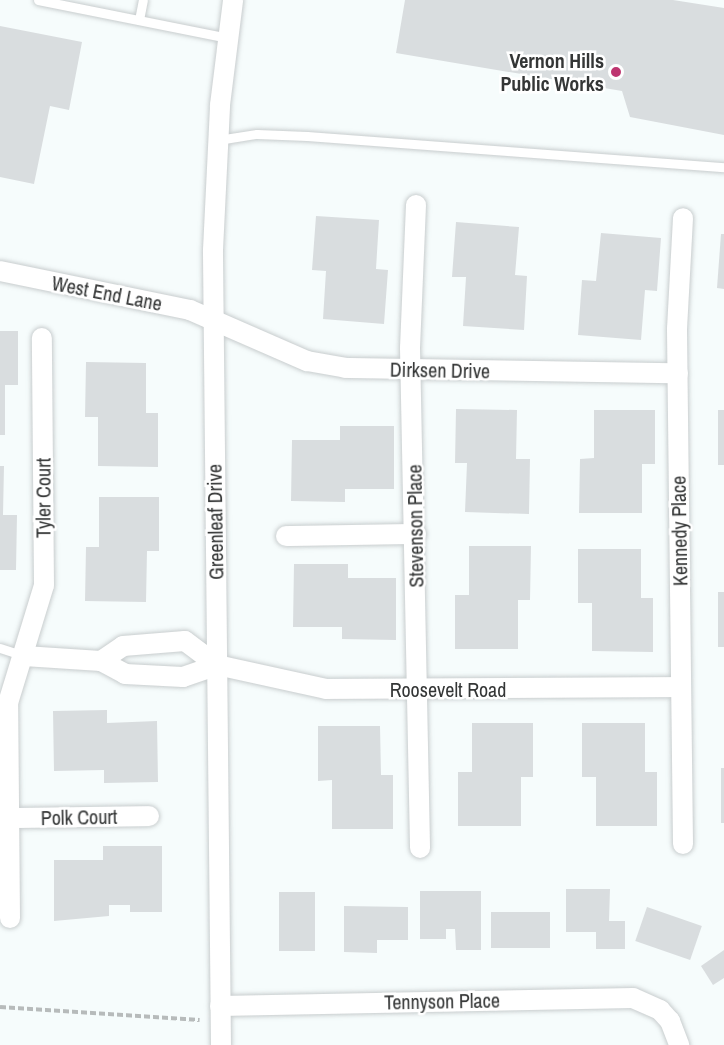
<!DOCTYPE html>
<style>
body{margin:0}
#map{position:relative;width:724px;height:1045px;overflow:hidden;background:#f6fcfc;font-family:"Archivo Narrow",sans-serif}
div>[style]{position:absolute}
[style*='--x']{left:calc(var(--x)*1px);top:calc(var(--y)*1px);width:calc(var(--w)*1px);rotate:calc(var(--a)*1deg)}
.building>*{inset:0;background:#d9dddf;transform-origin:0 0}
.path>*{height:4px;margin-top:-2px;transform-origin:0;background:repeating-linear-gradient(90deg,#b7bbbb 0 6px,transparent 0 9px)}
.roads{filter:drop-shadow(0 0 2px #c8cdce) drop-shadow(0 0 2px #c8cdce)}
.service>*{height:9px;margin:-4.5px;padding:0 4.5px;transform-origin:4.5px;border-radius:4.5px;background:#fff}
.minor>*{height:20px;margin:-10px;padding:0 10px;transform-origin:10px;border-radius:10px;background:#fff}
.dots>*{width:16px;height:16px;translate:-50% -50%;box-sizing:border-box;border:3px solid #fff;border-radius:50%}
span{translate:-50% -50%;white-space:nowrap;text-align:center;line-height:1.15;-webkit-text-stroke:5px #fff;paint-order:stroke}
.poi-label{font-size:20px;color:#343636;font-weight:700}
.right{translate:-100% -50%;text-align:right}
.street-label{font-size:20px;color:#343636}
</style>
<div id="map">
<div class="building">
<div style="clip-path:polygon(405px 0,673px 0,724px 8px,724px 135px,630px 117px,622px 91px,396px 53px)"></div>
<div style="clip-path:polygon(0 26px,82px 42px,69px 110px,50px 106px,34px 184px,0 177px)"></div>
<div style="clip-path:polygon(316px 216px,379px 220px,376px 269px,388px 270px,384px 324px,323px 319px,326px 271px,312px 270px)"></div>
<div style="clip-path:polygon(456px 222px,519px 227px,515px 275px,527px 276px,524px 330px,463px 326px,466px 277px,452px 277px)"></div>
<div style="clip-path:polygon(601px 233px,661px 238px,657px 291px,645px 290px,641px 340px,578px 335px,582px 280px,596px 281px)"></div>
<div style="clip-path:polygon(721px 234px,724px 234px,724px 289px,717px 288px)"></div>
<div style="clip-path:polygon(0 331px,18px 331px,18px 385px,5px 385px,5px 435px,0 435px)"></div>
<div style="clip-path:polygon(86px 362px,146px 363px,146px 413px,158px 413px,158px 467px,98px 466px,98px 417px,85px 417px)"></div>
<div style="clip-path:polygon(456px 409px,517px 410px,516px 459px,530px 459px,529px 514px,465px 512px,467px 463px,455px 463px)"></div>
<div style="clip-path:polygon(594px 410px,655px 410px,655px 464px,642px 464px,642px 513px,579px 513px,580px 459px,594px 458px)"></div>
<div style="left:718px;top:410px;width:6px;height:55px"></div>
<div style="clip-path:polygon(340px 426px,394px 426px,394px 489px,345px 489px,345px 502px,291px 501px,292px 440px,340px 440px)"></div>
<div style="clip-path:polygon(0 466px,4px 466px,3px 515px,17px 515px,16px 570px,0 570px)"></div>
<div style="clip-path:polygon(99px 497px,159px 497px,159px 551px,147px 551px,146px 602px,85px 601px,86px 547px,99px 547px)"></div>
<div style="clip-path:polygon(469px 546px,531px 546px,530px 600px,518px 600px,518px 649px,455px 649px,455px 595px,469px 595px)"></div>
<div style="clip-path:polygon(578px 549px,641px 549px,641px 598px,653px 598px,653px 652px,592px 651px,592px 603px,578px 603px)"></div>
<div style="clip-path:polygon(294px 564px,348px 564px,348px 578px,396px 578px,396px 640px,342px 639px,342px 627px,293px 627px)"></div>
<div style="left:718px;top:592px;width:6px;height:55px"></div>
<div style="clip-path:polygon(107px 710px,107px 723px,157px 721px,158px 782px,104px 783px,104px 770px,54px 771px,53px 711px)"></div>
<div style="clip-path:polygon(472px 723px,533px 723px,533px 777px,521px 777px,521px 826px,458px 826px,458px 772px,472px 772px)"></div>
<div style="clip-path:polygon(582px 723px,645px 723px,645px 772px,657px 772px,657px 826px,596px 826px,596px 777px,582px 777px)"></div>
<div style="clip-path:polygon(318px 726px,380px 726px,381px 775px,393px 775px,393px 829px,332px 829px,332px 780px,318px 781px)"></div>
<div style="left:721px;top:768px;width:3px;height:55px"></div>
<div style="clip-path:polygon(103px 846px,162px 846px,162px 912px,130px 912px,130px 905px,109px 905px,109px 916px,54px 921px,54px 860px,103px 860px)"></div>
<div style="clip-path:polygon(566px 889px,610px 889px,609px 921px,625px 921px,625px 949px,596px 949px,596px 932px,566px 932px)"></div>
<div style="clip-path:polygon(420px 891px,481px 891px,481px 950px,456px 950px,455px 929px,446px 929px,446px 939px,420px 939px)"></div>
<div style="left:279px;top:892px;width:36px;height:59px"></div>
<div style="clip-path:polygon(344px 906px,408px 907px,408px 940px,377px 940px,377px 953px,344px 952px)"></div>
<div style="left:647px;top:907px;width:58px;height:36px;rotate:19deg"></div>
<div style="left:491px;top:912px;width:59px;height:36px"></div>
<div style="clip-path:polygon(724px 950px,724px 978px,713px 985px,701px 966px)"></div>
</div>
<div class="path">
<div style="--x:0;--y:1007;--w:200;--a:3.7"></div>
</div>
<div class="roads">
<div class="service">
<div style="--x:38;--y:0;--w:194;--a:11.3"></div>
<div style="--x:139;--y:20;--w:20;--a:-79"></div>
<div style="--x:218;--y:140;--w:39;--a:-9"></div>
<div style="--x:257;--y:134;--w:50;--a:2.3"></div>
<div style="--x:307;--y:136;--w:418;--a:4.3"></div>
<div style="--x:0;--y:648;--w:25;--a:18"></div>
</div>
<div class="minor">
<div style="--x:416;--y:205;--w:143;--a:92.4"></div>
<div style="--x:410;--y:348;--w:500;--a:88.85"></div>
<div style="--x:0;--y:271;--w:194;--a:11.6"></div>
<div style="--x:190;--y:310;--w:128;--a:23.6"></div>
<div style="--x:307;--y:361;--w:39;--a:10"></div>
<div style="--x:345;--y:368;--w:333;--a:0.9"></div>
<div style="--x:286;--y:536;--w:130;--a:-0.9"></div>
<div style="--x:24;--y:656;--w:77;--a:3.7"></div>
<div style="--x:101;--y:661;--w:27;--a:-34"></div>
<div style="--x:123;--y:646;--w:62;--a:-4.6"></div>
<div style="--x:185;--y:641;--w:40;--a:37"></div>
<div style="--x:217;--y:665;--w:112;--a:12.4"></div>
<div style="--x:326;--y:689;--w:355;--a:-0.3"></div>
<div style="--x:101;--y:661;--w:27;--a:28"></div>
<div style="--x:125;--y:674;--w:58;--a:3"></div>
<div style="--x:183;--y:677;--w:36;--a:-19"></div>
<div style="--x:9;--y:818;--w:140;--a:-0.8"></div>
<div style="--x:683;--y:844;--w:515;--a:-90.67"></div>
<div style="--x:677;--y:329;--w:111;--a:-86.9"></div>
<div style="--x:10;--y:918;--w:215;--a:-90.5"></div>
<div style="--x:8;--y:703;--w:123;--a:-73"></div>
<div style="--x:44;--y:585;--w:247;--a:-90.5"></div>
<div style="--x:220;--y:1006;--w:413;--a:-1.1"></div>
<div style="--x:633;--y:998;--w:30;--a:24"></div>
<div style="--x:660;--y:1010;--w:15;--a:48"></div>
<div style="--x:670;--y:1021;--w:26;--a:69"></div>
<div style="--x:221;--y:1045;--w:795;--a:-90.58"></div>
<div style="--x:213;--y:250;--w:145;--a:-87.2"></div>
<div style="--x:220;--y:105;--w:106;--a:-82.9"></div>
</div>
</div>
<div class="dots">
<div style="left:616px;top:72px;background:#be3570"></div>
</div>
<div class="poi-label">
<span class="right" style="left:604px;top:72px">Vernon Hills<br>Public Works</span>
</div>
<div class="street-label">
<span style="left:107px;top:293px;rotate:11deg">West End Lane</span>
<span style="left:440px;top:370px;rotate:1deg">Dirksen Drive</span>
<span style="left:43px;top:498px;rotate:-90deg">Tyler Court</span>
<span style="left:215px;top:522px;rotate:-91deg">Greenleaf Drive</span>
<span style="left:415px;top:526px;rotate:-91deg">Stevenson Place</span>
<span style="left:679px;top:531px;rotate:-91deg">Kennedy Place</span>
<span style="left:448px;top:689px">Roosevelt Road</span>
<span style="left:79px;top:817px;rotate:-1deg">Polk Court</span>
<span style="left:442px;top:1001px;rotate:-1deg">Tennyson Place</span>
</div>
</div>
